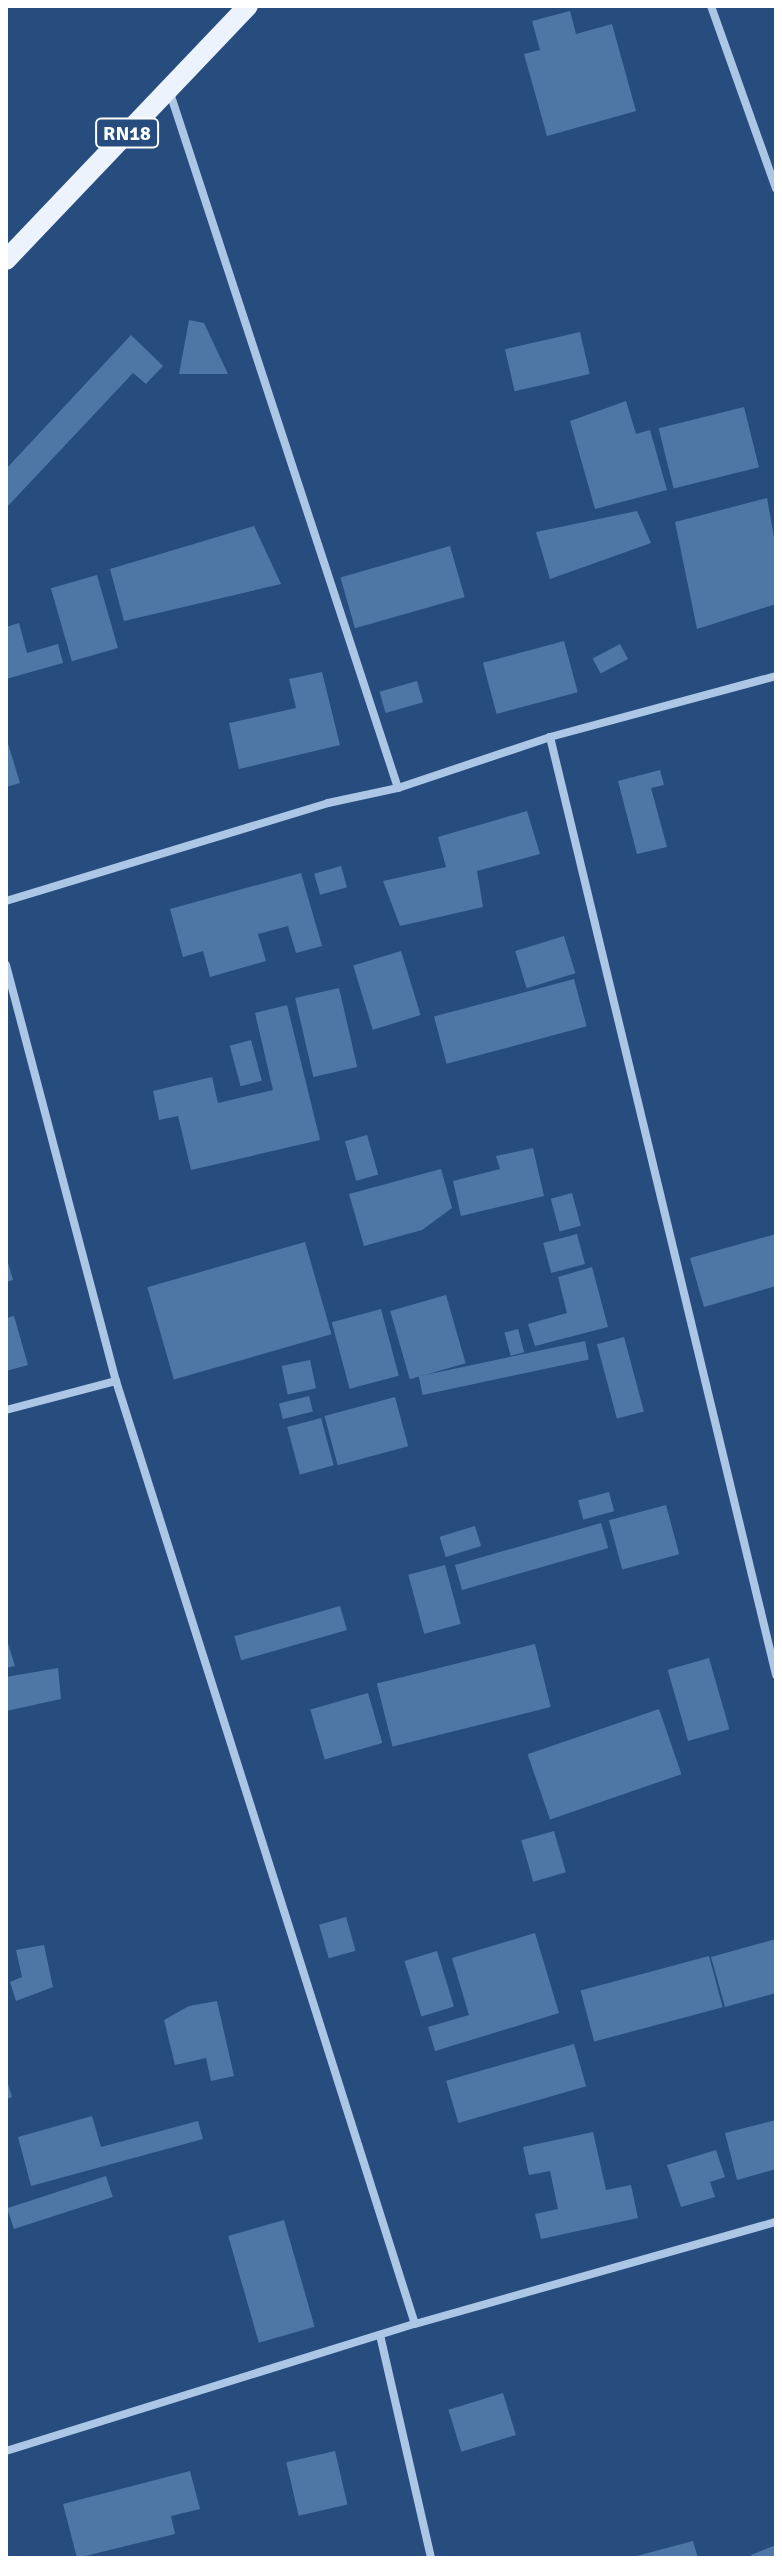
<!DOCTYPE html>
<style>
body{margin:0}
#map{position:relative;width:782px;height:2564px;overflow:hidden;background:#264d7e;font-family:Signika,sans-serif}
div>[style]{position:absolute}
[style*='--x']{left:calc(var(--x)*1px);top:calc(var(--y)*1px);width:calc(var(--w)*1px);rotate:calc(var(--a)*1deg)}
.building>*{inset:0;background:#4e77a6;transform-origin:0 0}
.street>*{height:8px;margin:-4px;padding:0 4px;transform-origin:4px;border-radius:4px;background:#acc6e5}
.primary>*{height:20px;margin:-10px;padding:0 10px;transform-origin:10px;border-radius:10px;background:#ecf3fd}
span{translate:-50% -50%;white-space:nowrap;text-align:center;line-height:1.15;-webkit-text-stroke:7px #264d7e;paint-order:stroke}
.shield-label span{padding:2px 6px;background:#264d7e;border:2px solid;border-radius:6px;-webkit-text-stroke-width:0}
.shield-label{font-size:20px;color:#fff;font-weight:700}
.frame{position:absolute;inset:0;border:8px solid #fff;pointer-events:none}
</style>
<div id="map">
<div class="building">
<div style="clip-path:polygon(570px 11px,576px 34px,612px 24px,636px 111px,547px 136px,524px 54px,540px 50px,532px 21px)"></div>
<div style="clip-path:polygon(189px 320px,204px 323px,228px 374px,179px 374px)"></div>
<div style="left:580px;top:332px;width:43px;height:77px;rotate:77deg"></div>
<div style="clip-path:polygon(131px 335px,163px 366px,146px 384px,133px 373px,6px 508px,6px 469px)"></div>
<div style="clip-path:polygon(626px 401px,636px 434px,650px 430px,667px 490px,595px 509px,570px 421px)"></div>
<div style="left:744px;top:407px;width:62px;height:88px;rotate:76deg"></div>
<div style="clip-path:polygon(767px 498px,776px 548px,776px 604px,697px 629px,675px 522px)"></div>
<div style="clip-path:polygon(637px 511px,651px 543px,550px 579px,536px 532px)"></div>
<div style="clip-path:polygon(254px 526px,281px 584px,124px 621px,110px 569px)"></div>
<div style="left:450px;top:546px;width:53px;height:114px;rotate:74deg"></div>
<div style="left:97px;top:575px;width:76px;height:48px;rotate:74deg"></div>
<div style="clip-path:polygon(19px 623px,27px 653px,58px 644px,63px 663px,6px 679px,6px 627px)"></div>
<div style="left:564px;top:641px;width:53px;height:84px;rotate:75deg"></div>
<div style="left:620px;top:644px;width:17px;height:31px;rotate:62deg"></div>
<div style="clip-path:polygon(322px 672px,340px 745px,239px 769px,229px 723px,296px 708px,289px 679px)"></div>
<div style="left:417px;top:681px;width:22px;height:39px;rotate:74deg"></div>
<div style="clip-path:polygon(6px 737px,20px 783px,6px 787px)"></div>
<div style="clip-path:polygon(660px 770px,664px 785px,651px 788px,667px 847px,637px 854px,618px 781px)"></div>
<div style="clip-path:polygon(527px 811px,540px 854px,477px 871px,483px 907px,400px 926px,383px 881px,446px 867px,438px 837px)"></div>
<div style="left:341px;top:866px;width:22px;height:28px;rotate:74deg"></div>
<div style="clip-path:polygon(301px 873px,322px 946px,296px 953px,288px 926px,258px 934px,266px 961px,210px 977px,203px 951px,183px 957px,170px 909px)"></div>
<div style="left:564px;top:936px;width:39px;height:51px;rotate:73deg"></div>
<div style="left:401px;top:951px;width:67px;height:50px;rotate:73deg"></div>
<div style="left:574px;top:979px;width:49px;height:145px;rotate:75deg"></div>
<div style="left:339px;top:988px;width:81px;height:45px;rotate:77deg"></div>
<div style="clip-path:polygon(287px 1005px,320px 1140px,191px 1170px,178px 1116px,159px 1120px,153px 1091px,212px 1077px,218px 1103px,273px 1090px,255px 1013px)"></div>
<div style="left:251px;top:1040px;width:42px;height:22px;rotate:75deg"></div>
<div style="left:367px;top:1135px;width:41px;height:23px;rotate:74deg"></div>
<div style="clip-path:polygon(533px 1148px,544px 1196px,461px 1216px,453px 1181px,500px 1169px,496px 1156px)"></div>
<div style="clip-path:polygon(441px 1169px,452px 1208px,422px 1230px,364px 1246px,349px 1194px)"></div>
<div style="left:572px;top:1193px;width:34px;height:22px;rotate:75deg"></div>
<div style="left:577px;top:1234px;width:31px;height:35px;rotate:75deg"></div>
<div style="clip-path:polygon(776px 1234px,776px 1286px,704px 1307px,690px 1258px)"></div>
<div style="left:305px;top:1242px;width:96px;height:164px;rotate:74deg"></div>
<div style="clip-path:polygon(6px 1256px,13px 1280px,6px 1282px)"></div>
<div style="clip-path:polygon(592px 1267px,608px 1327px,535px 1346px,528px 1324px,567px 1313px,558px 1277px)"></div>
<div style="left:446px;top:1295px;width:71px;height:58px;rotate:74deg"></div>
<div style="left:381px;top:1309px;width:69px;height:51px;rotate:75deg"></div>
<div style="clip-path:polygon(14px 1316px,28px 1365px,6px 1371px,6px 1318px)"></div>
<div style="left:518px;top:1329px;width:24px;height:14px;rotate:75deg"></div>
<div style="left:624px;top:1337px;width:77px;height:28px;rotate:75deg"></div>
<div style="left:585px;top:1341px;width:19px;height:170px;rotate:78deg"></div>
<div style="left:310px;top:1360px;width:29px;height:29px;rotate:78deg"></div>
<div style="left:309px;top:1396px;width:16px;height:31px;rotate:76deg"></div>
<div style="left:395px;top:1397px;width:51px;height:73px;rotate:75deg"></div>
<div style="left:321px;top:1418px;width:49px;height:35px;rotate:75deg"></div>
<div style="left:609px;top:1492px;width:20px;height:32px;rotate:75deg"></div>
<div style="left:666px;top:1505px;width:51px;height:59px;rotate:75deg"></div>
<div style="left:601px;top:1523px;width:26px;height:152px;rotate:74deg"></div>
<div style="left:475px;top:1526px;width:21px;height:37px;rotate:73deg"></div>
<div style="left:445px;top:1565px;width:61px;height:38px;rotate:75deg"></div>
<div style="left:340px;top:1606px;width:25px;height:110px;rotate:74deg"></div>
<div style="clip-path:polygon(6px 1637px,15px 1666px,6px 1668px)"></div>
<div style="left:535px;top:1644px;width:65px;height:163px;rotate:76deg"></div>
<div style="left:709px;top:1658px;width:74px;height:43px;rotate:74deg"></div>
<div style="clip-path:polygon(58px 1668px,61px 1699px,6px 1711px,6px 1677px)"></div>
<div style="left:368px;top:1693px;width:52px;height:60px;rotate:74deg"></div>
<div style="left:659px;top:1709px;width:69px;height:139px;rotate:71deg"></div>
<div style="left:554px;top:1831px;width:43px;height:34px;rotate:74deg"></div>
<div style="left:346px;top:1917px;width:35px;height:28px;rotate:74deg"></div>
<div style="clip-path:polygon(535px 1933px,559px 2013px,435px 2051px,428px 2027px,469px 2015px,452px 1958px)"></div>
<div style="clip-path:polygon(776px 1939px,776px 1993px,725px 2007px,711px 1957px)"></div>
<div style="clip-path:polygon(44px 1945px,53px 1987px,16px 2001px,10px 1982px,22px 1977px,16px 1950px)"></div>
<div style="left:437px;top:1951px;width:58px;height:34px;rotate:73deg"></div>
<div style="left:709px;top:1956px;width:53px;height:133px;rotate:75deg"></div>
<div style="clip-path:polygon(217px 2001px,234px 2076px,211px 2081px,206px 2058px,175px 2065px,164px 2020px,189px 2006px)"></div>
<div style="left:574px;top:2044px;width:44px;height:133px;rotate:74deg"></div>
<div style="clip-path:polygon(6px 2077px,12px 2097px,6px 2099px)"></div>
<div style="clip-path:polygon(92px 2116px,101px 2147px,198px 2121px,203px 2139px,31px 2186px,18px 2137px)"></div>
<div style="clip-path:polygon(776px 2120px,776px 2169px,737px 2180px,725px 2133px)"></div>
<div style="clip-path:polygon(593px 2132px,606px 2190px,631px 2185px,638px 2218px,541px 2239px,535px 2214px,558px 2209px,550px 2171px,529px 2175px,523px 2147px)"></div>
<div style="clip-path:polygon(716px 2150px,725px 2177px,710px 2182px,715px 2197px,681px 2207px,667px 2165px)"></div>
<div style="left:106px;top:2176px;width:22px;height:104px;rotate:72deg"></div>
<div style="left:284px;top:2220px;width:111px;height:58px;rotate:74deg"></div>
<div style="left:503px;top:2393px;width:44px;height:57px;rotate:73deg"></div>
<div style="left:335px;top:2451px;width:55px;height:50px;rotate:77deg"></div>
<div style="clip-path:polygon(190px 2471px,200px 2509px,171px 2516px,175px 2534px,77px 2558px,63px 2504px)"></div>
<div style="clip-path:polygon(693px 2541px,698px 2558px,633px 2558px,633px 2557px)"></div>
<div style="clip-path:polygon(776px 2545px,776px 2558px,752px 2558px,751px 2555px)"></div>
</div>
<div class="street">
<div style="--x:711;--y:6;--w:194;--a:70.4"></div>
<div style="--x:170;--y:93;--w:731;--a:71.84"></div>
<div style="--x:550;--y:737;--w:965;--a:76.45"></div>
<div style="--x:6;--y:901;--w:337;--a:-16.9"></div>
<div style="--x:328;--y:803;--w:72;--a:-12.1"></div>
<div style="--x:398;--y:788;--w:160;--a:-18.5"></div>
<div style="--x:550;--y:737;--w:234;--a:-15.1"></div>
<div style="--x:6;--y:965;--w:430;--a:75.2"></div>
<div style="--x:116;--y:1381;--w:989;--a:72.41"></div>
<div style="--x:6;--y:1410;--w:114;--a:-14.8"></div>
<div style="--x:380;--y:2335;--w:229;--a:77.1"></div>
<div style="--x:6;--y:2451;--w:428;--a:-17.3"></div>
<div style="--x:415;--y:2324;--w:375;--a:-15.8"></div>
</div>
<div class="primary">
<div style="--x:6;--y:260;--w:351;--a:-46.4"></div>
</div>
<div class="shield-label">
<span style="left:127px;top:133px">RN18</span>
</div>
<div class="frame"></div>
</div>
